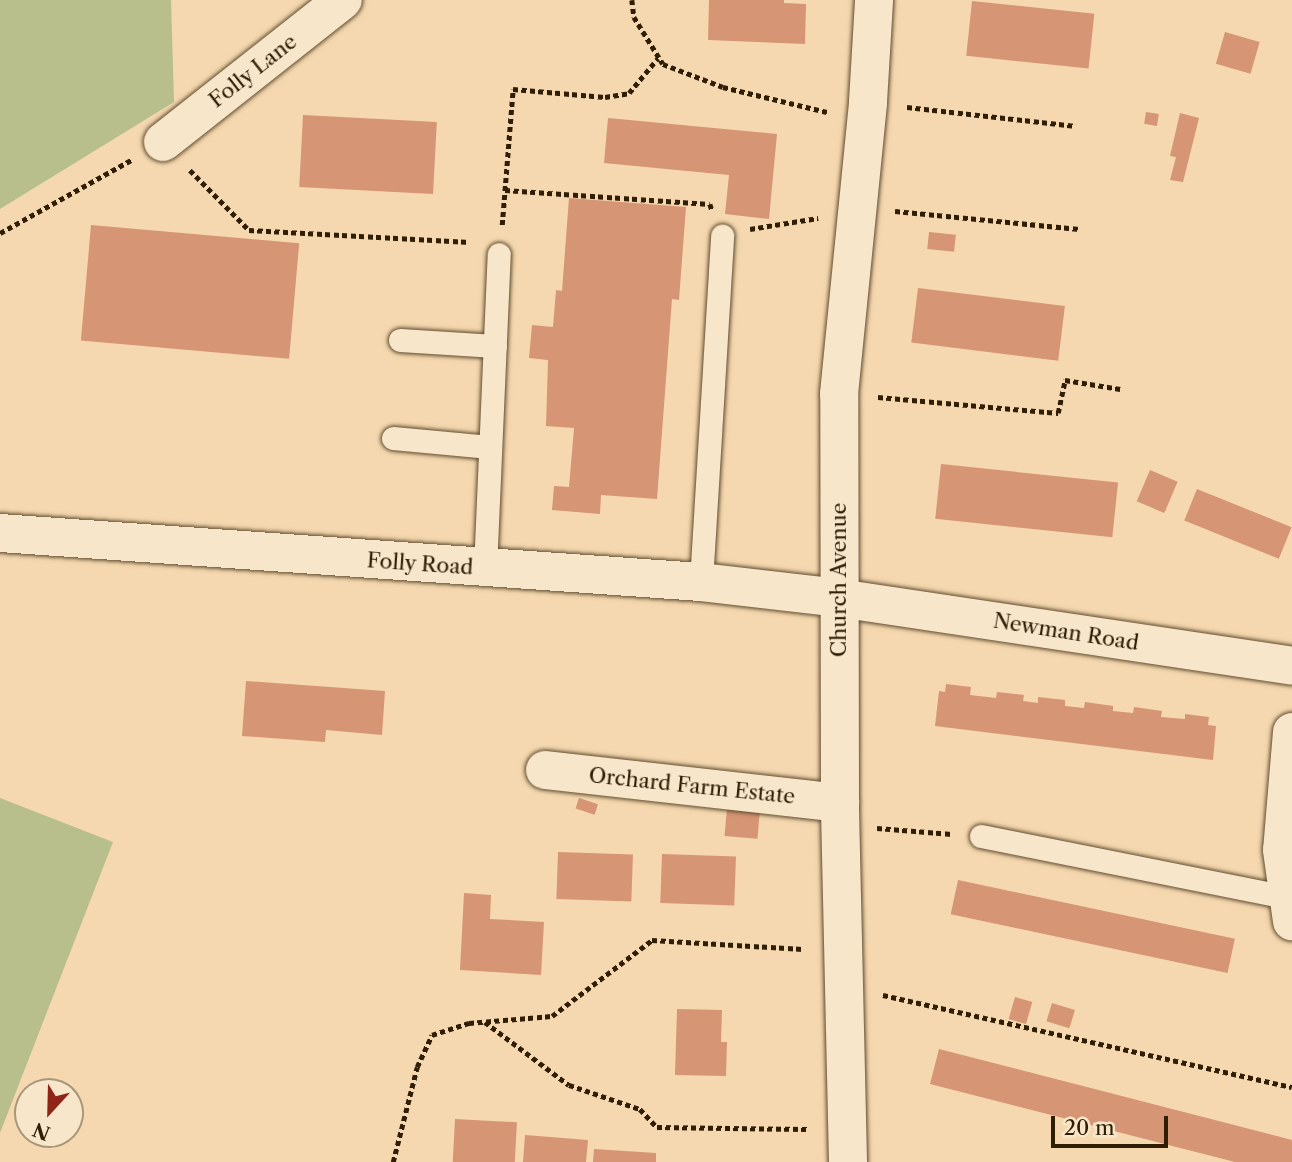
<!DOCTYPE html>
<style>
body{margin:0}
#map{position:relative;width:1292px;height:1162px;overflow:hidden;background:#f5d8af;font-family:"Libre Caslon Text",serif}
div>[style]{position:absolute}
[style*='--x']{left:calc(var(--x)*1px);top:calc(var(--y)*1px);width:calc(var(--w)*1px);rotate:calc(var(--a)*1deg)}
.green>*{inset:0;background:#b8bf8d}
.building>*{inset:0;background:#d69575;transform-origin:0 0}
.path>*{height:4.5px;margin-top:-2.25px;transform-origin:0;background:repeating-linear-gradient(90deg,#2f1d04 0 5px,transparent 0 8.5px)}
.roads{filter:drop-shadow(0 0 2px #604c2f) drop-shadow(0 0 2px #604c2f)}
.lane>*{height:23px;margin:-11.5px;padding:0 11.5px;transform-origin:11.5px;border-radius:11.5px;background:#f8e6cb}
.street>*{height:38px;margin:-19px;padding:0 19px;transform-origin:19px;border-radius:19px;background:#f8e6cb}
span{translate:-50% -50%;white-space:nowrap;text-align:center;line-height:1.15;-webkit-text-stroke:5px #f8e6cb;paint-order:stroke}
.street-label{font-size:21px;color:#2f1d04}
.north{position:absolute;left:14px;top:1078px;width:70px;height:70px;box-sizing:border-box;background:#f8e6cb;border:2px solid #a8967b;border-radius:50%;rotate:202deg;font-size:19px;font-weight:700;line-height:28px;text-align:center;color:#2f1d04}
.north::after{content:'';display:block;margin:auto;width:24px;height:32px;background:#8f2418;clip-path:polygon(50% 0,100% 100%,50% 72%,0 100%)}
.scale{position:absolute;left:1051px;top:1116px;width:117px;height:32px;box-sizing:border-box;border:4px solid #2f1d04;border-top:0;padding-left:9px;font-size:21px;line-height:24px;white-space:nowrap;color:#2f1d04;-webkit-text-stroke:5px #f8e6cb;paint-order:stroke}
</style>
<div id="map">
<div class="green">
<div style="clip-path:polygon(0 0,171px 0,174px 102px,0 209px)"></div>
<div style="clip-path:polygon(0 798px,113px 842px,0 1133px)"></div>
</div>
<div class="building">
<div style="clip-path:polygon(709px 0,784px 0,784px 3px,806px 4px,805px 44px,708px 40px)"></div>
<div style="left:972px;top:1px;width:123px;height:55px;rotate:6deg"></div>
<div style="left:1225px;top:32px;width:36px;height:33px;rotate:16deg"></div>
<div style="left:1146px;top:112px;width:13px;height:12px;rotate:9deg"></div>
<div style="clip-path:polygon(1180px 113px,1199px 118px,1183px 182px,1170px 180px,1176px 157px,1170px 156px)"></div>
<div style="left:303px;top:115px;width:134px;height:72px;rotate:3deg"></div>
<div style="clip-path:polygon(608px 118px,777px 134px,769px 219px,725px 214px,729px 175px,604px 163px)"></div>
<div style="clip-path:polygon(569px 198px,686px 207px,679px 300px,672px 299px,657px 499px,601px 495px,600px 514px,552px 510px,554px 486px,569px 487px,574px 428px,546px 426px,548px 360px,529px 358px,532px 325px,553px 327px,556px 290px,562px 291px)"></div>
<div style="left:91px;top:225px;width:209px;height:116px;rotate:5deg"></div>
<div style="left:929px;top:232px;width:27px;height:17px;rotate:6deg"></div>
<div style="left:918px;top:288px;width:148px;height:55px;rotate:7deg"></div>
<div style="left:941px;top:464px;width:178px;height:55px;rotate:6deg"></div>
<div style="left:1150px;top:470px;width:30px;height:34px;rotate:23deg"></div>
<div style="left:1197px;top:489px;width:102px;height:34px;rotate:22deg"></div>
<div style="clip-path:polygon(246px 681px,385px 691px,382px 735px,326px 730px,325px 742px,242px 736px)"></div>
<div style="clip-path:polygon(946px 684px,971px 687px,970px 695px,996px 698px,997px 692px,1024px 695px,1023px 701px,1038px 703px,1038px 697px,1065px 700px,1065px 706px,1084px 708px,1085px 702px,1113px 706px,1113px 711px,1133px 713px,1134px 707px,1162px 711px,1161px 717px,1185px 719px,1185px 714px,1209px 717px,1208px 725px,1216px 726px,1213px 760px,935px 726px,939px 691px,945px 692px)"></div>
<div style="left:579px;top:798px;width:20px;height:11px;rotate:18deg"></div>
<div style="left:727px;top:808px;width:33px;height:28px;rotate:5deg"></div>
<div style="left:558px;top:852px;width:75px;height:47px;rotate:2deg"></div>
<div style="left:662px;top:854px;width:74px;height:49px;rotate:2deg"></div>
<div style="left:958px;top:880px;width:283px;height:35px;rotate:12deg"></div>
<div style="clip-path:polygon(464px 893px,491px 895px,490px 919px,544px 922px,541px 975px,460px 970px)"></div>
<div style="left:1015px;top:997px;width:18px;height:23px;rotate:16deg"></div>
<div style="left:1052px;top:1003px;width:24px;height:19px;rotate:17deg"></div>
<div style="clip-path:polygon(677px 1009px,722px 1010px,721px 1042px,727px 1042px,726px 1076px,675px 1075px)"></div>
<div style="clip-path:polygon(939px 1049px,1292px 1140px,1292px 1162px,1235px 1162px,930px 1084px)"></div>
<div style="left:455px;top:1119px;width:62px;height:43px;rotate:3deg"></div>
<div style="clip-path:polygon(525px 1135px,588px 1140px,586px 1162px,523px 1162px)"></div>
<div style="clip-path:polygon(594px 1149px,656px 1153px,656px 1162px,593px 1162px)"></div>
</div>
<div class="path">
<div style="--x:632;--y:0;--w:17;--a:83"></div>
<div style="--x:634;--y:17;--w:55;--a:58.3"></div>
<div style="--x:663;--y:64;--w:64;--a:21"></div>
<div style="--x:723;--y:87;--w:107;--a:13.5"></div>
<div style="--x:907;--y:107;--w:170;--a:6.4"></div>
<div style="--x:190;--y:170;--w:84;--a:45.5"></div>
<div style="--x:249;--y:230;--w:221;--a:3.1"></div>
<div style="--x:505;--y:190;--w:205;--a:3.9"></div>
<div style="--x:710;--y:204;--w:6;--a:72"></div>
<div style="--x:895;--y:211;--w:185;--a:5.6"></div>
<div style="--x:502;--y:225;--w:136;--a:-85.4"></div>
<div style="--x:513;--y:89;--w:92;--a:5"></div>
<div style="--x:605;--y:97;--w:24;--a:-9"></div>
<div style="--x:629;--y:93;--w:45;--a:-50.4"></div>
<div style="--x:750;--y:229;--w:69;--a:-9.2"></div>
<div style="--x:0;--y:233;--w:150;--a:-29.1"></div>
<div style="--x:878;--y:397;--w:181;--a:5.1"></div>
<div style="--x:1058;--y:413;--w:34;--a:-78"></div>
<div style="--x:1065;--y:380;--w:56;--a:9.3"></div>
<div style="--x:877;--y:828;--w:75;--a:4.6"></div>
<div style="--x:883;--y:995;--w:419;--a:12.7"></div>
<div style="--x:485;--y:1022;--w:105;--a:36.9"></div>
<div style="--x:569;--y:1085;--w:75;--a:18.7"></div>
<div style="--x:640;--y:1109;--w:25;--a:47"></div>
<div style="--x:657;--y:1127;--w:151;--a:0.8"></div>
<div style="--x:393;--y:1162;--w:98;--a:-75.8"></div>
<div style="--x:417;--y:1067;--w:35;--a:-65"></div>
<div style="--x:432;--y:1035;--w:39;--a:-18"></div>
<div style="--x:469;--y:1023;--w:83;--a:-4.8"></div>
<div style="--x:552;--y:1016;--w:126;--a:-37.2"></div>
<div style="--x:652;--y:940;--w:151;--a:3.4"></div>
</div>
<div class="roads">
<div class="lane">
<div style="--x:400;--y:340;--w:95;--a:3.6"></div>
<div style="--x:393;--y:438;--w:97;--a:5.3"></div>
<div style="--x:485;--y:569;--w:315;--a:-87.5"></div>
<div style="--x:701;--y:582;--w:347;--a:-86.5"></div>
<div style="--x:981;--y:836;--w:317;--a:11.3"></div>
</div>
<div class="street">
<div style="--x:163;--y:142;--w:229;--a:-38.3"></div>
<div style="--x:0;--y:533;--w:703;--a:4"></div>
<div style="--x:701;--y:582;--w:139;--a:6.6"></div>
<div style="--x:839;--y:598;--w:458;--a:8.5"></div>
<div style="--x:1292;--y:732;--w:118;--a:94.8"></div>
<div style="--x:1282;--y:850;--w:72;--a:82"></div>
<div style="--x:545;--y:770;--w:297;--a:6.4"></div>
<div style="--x:848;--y:1162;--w:359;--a:-91.3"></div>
<div style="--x:840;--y:803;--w:409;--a:-90.1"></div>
<div style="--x:839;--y:394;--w:293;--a:-84.3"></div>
<div style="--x:868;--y:102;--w:102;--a:-86.6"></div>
</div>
</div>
<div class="street-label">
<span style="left:253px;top:71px;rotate:-38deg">Folly Lane</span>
<span style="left:420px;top:564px;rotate:4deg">Folly Road</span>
<span style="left:839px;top:580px;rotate:-90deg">Church Avenue</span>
<span style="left:1066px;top:632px;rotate:9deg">Newman Road</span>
<span style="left:692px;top:786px;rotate:6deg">Orchard Farm Estate</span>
</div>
<div class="north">N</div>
<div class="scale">20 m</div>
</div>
